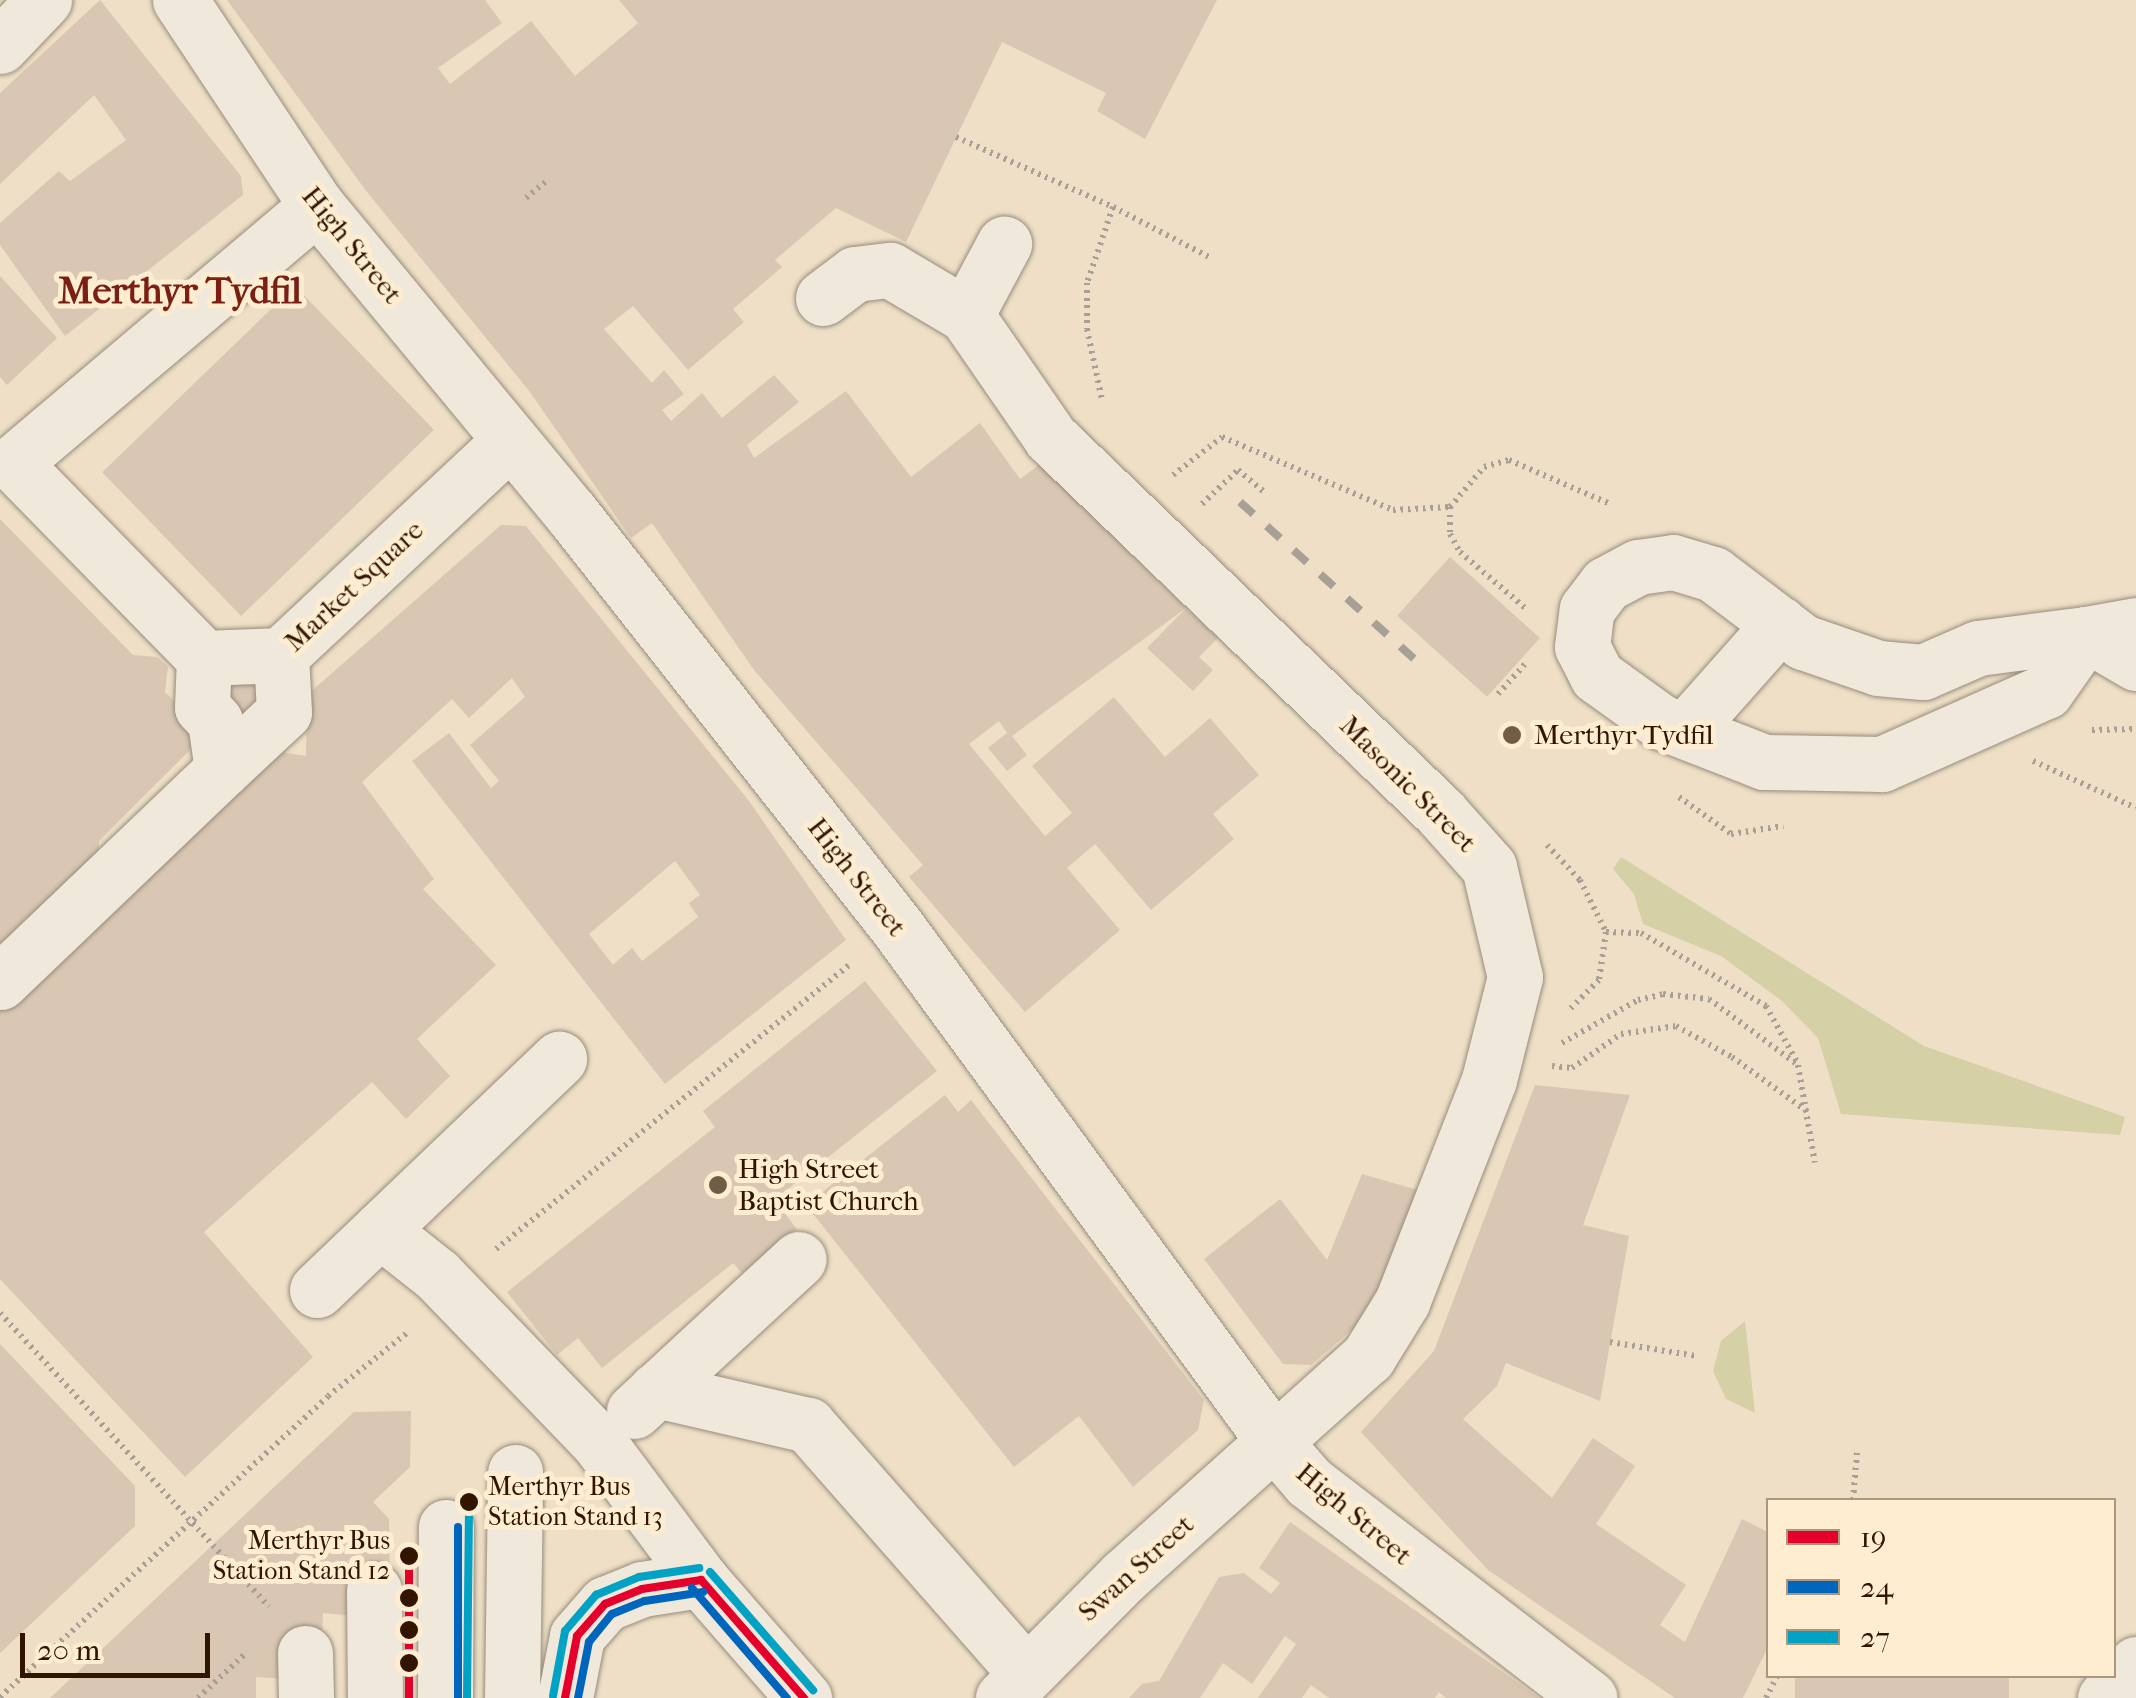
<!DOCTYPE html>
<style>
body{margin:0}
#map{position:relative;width:2136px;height:1698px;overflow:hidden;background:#eedfc6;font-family:"IM FELL French Canon",serif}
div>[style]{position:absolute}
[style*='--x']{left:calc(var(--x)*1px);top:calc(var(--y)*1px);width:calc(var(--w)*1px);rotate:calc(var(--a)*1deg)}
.green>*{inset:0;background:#d6d0a6}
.building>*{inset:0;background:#d9c7b3;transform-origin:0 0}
.path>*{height:6px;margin-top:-3px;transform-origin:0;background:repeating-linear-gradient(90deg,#a9a095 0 2.5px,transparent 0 7.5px)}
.roads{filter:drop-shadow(0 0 2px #988c7c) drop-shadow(0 0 2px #988c7c)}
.minor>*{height:55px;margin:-27.5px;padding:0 27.5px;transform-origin:27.5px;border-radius:27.5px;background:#efe8db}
.rail>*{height:8px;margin-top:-4px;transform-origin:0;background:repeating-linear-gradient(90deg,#a9a095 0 18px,transparent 0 36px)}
.bus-1>*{height:8px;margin:-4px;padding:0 4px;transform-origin:4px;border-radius:4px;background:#e4002b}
.bus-2>*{height:8px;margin:-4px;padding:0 4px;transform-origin:4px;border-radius:4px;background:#0065bd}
.bus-3>*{height:8px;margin:-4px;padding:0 4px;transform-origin:4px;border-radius:4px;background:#02a2c4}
.dots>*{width:28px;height:28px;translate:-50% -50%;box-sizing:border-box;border:5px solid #feedd0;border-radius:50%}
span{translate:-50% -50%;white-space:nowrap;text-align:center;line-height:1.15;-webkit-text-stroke:10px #feedd0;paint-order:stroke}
.bus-label{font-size:26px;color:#311500}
.left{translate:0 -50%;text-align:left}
.right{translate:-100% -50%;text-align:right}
.street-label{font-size:28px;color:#311500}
.poi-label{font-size:28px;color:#311500}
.district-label{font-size:38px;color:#7a1f14;font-weight:700}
.legend{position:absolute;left:1766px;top:1498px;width:350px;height:180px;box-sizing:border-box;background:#feedd0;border:2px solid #ac977d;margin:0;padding:12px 18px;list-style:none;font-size:30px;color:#311500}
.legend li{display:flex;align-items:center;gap:20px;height:50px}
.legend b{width:50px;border:2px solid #ac977d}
.scale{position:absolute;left:20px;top:1633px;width:190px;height:45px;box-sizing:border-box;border:5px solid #311500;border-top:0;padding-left:12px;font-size:30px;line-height:35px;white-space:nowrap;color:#311500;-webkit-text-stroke:8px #feedd0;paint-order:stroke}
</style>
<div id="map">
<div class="green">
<div style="clip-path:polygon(1621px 857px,1924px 1046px,2125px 1117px,2120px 1135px,1841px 1114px,1818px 1038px,1782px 1001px,1721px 956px,1643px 924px,1634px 894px,1613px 869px)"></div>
<div style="clip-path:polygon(1745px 1321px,1755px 1413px,1726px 1399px,1713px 1371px,1721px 1341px)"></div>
</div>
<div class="building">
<div style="clip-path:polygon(100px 0,241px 176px,243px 195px,65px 336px,0 245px,0 223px,59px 171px,70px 181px,126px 140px,94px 95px,0 184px,0 93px)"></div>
<div style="clip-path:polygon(227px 0,485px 0,502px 23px,438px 68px,450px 84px,531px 21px,575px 76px,638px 23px,619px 0,1217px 0,1145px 139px,1097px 111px,1106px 93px,1002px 42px,906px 242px,836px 208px,775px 260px,782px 267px,733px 309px,744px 322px,688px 370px,633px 306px,604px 329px,652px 383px,664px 370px,684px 394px,662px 410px,671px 421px,702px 393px,722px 418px,774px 375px,799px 402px,747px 445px,754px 458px,846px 391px,911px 477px,980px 423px,1020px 479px,1040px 464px,1186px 608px,1012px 736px,1027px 755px,1007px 771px,988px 748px,1007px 733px,999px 721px,969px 744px,1045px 836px,1072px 813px,1032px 766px,1114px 697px,1165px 757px,1210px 718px,1259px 775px,1213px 814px,1234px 839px,1151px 910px,1095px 844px,1067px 868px,1120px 930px,1025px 1012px,909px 877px,923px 865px,754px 670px,652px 523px,631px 538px,530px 392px,367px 192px)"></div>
<div style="clip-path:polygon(0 276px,57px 338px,7px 385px,0 377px)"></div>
<div style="left:295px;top:286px;width:200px;height:268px;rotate:46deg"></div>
<div style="clip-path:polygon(0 519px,133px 655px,157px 657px,168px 667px,165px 692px,191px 717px,196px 744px,99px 841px,98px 872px,0 964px)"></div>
<div style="clip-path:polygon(evenodd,501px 525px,526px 526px,749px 801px,846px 940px,665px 1084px,412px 761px,449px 733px,491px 788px,499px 781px,470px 745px,525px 697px,512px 678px,469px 718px,452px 699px,362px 782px,434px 879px,423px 889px,496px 965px,417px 1039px,450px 1076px,406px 1119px,372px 1082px,204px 1232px,313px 1357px,185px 1477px,0 1279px,0 1002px,49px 953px,73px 952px,281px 752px,306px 756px,307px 695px,501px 525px,675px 861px,700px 895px,689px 903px,698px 917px,642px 961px,632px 948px,613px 965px,589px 934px,675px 861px)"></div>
<div style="left:1450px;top:557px;width:121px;height:79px;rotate:42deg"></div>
<div style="clip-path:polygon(1186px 608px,1218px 638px,1199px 657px,1213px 670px,1193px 691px,1147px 648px)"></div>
<div style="left:240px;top:671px;width:35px;height:35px;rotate:46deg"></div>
<div style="clip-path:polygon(865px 981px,937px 1071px,774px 1200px,797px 1229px,742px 1273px,733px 1263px,602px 1368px,578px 1338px,557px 1355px,507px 1292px,715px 1127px,703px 1111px)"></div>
<div style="clip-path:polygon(1535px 1085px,1630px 1095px,1583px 1225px,1629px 1236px,1600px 1401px,1506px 1363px,1497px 1386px,1463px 1419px,1552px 1498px,1593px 1438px,1635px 1466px,1596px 1524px,1686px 1585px,1660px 1625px,1685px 1642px,1742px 1519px,1768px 1532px,1768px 1647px,1743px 1698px,1675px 1698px,1488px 1570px,1361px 1432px,1434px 1351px)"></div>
<div style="clip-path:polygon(945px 1095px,958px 1112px,971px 1100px,1204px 1400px,1198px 1430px,1133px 1487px,1079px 1416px,1014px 1467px,806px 1205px)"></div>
<div style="clip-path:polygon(1362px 1174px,1421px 1191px,1378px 1307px,1311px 1365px,1283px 1364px,1204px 1259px,1280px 1199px,1327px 1260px)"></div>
<div style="clip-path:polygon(0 1344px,135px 1486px,135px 1526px,0 1653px)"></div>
<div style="clip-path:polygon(411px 1411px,410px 1467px,373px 1502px,389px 1519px,390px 1584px,356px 1616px,323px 1613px,322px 1647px,289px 1679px,256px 1677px,256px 1698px,50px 1698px,354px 1412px)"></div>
<div style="clip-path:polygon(1290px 1522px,1528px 1690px,1539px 1698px,1446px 1698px,1439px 1692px,1435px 1698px,1329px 1698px,1311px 1685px,1302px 1698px,1258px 1698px,1296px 1644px,1285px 1636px,1252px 1684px,1223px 1663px,1200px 1698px,1129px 1698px,1142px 1684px,1159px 1681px,1219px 1577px,1244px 1573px,1271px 1594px,1280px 1583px,1259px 1568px)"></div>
<div style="left:1795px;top:1676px;width:214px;height:24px"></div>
</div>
<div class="path">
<div style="--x:956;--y:137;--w:172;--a:24"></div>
<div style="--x:1113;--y:207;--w:80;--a:108.9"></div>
<div style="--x:1087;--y:283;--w:46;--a:90"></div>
<div style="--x:1087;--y:329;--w:73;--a:78.1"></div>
<div style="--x:526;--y:198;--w:25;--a:-40"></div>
<div style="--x:1113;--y:207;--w:108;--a:27.5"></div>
<div style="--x:1173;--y:475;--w:62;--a:-37.8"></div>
<div style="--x:1222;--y:437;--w:186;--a:23.1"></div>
<div style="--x:1393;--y:510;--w:57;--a:-3"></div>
<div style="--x:1450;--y:507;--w:52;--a:-49.6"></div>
<div style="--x:1484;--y:467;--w:26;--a:-16"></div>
<div style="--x:1509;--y:460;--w:108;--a:23.5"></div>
<div style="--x:1202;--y:504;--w:50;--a:-43.4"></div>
<div style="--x:1238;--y:470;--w:34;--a:40"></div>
<div style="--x:1450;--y:507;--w:27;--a:90"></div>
<div style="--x:1450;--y:534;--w:21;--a:61"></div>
<div style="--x:1460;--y:552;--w:86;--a:40.7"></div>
<div style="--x:1498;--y:694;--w:40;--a:-48"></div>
<div style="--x:2092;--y:730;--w:44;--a:-1.3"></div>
<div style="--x:2033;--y:761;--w:113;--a:24.5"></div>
<div style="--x:1679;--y:797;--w:64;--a:35.4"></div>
<div style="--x:1731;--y:834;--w:53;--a:-8.7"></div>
<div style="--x:1547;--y:845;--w:48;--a:46.7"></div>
<div style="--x:1580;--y:880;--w:58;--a:63.4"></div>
<div style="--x:1606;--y:932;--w:49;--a:98.3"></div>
<div style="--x:1599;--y:980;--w:42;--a:135"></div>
<div style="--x:1606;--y:932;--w:35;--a:2"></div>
<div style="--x:1641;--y:933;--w:145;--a:30.3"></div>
<div style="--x:1766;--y:1006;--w:64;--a:61"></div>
<div style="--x:1562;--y:1043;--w:87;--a:-29.5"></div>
<div style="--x:1638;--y:1000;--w:26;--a:-13"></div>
<div style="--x:1663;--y:994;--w:46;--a:6.2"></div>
<div style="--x:1709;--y:999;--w:111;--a:36.6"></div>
<div style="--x:1798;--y:1065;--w:99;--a:80.2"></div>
<div style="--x:1552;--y:1066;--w:20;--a:6"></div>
<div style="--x:1572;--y:1068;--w:60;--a:-34.8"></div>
<div style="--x:1621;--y:1034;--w:56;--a:-8.3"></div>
<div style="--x:1676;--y:1026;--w:64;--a:29"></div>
<div style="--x:1732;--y:1057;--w:97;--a:35.8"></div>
<div style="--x:496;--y:1249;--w:453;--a:-38.8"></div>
<div style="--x:0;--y:1313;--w:398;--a:47.5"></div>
<div style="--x:1610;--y:1342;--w:87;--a:9.2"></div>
<div style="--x:1853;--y:1500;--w:48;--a:-85.2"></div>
<div style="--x:0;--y:1697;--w:445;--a:-42.5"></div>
<div style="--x:328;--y:1396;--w:101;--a:-38.6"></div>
<div style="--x:198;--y:1698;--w:66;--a:-43.2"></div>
<div style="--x:1766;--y:1698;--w:25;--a:-63"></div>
</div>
<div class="roads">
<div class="minor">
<div style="--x:180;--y:0;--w:247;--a:56.4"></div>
<div style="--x:317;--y:206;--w:398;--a:50.4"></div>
<div style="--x:571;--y:513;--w:527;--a:51.78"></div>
<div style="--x:897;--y:927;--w:641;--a:53.76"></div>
<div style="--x:1276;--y:1444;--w:50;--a:49"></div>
<div style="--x:1309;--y:1482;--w:354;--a:37.6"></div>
<div style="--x:0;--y:46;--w:64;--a:-46.3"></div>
<div style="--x:317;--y:206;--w:398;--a:139.8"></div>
<div style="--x:13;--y:463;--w:273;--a:45.6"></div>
<div style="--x:204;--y:658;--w:77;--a:-2.2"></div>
<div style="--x:281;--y:655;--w:312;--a:-43.1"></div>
<div style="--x:823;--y:298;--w:40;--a:-37"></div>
<div style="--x:855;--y:274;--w:35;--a:-7"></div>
<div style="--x:890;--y:270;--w:88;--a:30.6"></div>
<div style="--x:966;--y:315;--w:150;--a:55.4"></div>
<div style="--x:1051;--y:438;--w:540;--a:43.87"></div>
<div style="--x:1440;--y:812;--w:74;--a:48.3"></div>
<div style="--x:1489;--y:867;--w:113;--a:76.7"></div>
<div style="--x:1515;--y:977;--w:106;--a:104.2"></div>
<div style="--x:1489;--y:1080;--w:238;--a:111.4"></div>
<div style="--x:1402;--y:1302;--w:65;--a:121.7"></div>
<div style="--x:1368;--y:1357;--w:328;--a:138.1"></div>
<div style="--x:1124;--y:1576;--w:172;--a:134.8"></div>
<div style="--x:966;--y:315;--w:81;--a:-61.8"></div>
<div style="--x:1673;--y:562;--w:42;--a:16.7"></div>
<div style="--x:1713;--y:574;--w:113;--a:37.1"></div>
<div style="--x:1803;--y:642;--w:79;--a:19.1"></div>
<div style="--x:1878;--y:668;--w:45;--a:5.1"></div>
<div style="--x:1923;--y:672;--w:60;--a:-23.6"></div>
<div style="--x:1978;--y:648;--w:109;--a:-7.4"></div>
<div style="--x:2086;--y:634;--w:70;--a:125.1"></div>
<div style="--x:2046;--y:691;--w:180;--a:156"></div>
<div style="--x:1882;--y:764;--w:118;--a:-179"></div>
<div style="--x:1764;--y:762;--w:110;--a:-158.8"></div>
<div style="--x:1661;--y:722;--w:79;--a:-144.3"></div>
<div style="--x:1597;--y:676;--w:33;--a:-117"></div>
<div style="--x:1582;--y:647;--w:38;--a:-83"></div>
<div style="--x:1587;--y:609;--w:31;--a:-53"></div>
<div style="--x:1606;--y:584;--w:36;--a:-28"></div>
<div style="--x:1638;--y:567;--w:35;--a:-8"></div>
<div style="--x:2136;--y:625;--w:51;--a:169.8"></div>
<div style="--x:2086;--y:634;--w:58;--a:30.1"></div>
<div style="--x:1685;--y:731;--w:143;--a:-48.4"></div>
<div style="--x:222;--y:770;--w:85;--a:-43.1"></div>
<div style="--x:284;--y:712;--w:57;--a:-93"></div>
<div style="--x:0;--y:982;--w:307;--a:-43.7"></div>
<div style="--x:222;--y:770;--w:49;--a:-98.1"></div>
<div style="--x:215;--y:721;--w:19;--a:-133"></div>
<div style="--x:202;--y:707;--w:49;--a:-87.7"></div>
<div style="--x:380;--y:1230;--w:73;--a:38.3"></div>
<div style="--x:437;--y:1275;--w:233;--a:46"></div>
<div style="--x:599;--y:1443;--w:171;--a:53.3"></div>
<div style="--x:701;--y:1580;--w:157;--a:48.9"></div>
<div style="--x:317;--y:1290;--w:335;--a:-43.7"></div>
<div style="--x:656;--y:1390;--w:156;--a:13"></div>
<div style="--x:808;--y:1425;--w:330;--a:48.7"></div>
<div style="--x:634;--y:1411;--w:224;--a:-42.7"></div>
<div style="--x:374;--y:1590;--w:108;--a:89.5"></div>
<div style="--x:305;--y:1653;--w:45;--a:88.7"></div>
<div style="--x:445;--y:1698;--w:171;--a:-89.7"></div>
<div style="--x:512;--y:1698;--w:226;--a:-89.2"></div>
<div style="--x:565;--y:1698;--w:63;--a:-79"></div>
<div style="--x:577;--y:1636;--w:43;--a:-48.8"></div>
<div style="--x:605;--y:1604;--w:40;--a:-22"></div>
<div style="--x:642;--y:1589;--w:60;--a:-8.7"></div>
<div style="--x:2105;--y:1698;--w:46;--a:-47.6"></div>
</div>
</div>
<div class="rail">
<div style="--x:1240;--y:502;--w:245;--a:42"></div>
</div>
<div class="bus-1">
<div style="--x:409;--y:1556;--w:142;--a:90"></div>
<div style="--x:701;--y:1580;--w:157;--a:48.9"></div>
<div style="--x:565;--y:1698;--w:63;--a:-79"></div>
<div style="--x:577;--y:1636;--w:43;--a:-48.8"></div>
<div style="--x:605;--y:1604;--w:40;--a:-22"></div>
<div style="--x:642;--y:1589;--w:60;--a:-8.7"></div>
</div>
<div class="bus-2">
<div style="--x:692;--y:1588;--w:145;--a:49.2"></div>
<div style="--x:458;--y:1698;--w:171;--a:-90"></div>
<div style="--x:578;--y:1698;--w:57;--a:-78.9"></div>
<div style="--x:589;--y:1642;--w:36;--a:-51"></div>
<div style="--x:612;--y:1614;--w:35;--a:-22"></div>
<div style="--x:645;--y:1601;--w:59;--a:-8.8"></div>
</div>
<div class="bus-3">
<div style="--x:710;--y:1572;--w:157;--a:48.9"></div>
<div style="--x:553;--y:1696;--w:66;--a:-79.5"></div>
<div style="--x:565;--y:1631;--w:48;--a:-49.3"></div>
<div style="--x:596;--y:1595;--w:47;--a:-22.7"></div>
<div style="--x:639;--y:1577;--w:61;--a:-8.5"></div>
<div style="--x:467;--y:1698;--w:204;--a:-89.4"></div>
</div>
<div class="dots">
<div style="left:1512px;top:735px;background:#735c45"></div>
<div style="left:718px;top:1185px;background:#735c45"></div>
<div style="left:469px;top:1502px;background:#311500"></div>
<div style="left:409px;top:1556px;background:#311500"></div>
<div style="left:409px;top:1598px;background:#311500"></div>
<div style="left:409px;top:1630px;background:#311500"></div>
<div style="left:409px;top:1663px;background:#311500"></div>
</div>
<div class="bus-label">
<span class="left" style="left:488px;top:1502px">Merthyr Bus<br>Station Stand 13</span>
<span class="right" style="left:390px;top:1556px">Merthyr Bus<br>Station Stand 12</span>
</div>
<div class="street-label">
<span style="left:352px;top:245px;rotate:51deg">High Street</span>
<span style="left:354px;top:586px;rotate:-43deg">Market Square</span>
<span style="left:1408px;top:784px;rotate:45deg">Masonic Street</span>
<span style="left:857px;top:877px;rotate:52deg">High Street</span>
<span style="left:1354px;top:1514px;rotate:40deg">High Street</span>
<span style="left:1136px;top:1568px;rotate:-42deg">Swan Street</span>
</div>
<div class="poi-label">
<span class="left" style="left:1534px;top:735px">Merthyr Tydfil</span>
<span class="left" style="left:738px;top:1185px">High Street<br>Baptist Church</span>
</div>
<div class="district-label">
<span style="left:180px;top:291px">Merthyr Tydfil</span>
</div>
<ul class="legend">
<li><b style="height:12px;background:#e4002b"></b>19</li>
<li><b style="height:12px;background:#0065bd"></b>24</li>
<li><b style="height:12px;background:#02a2c4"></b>27</li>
</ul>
<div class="scale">20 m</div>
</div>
